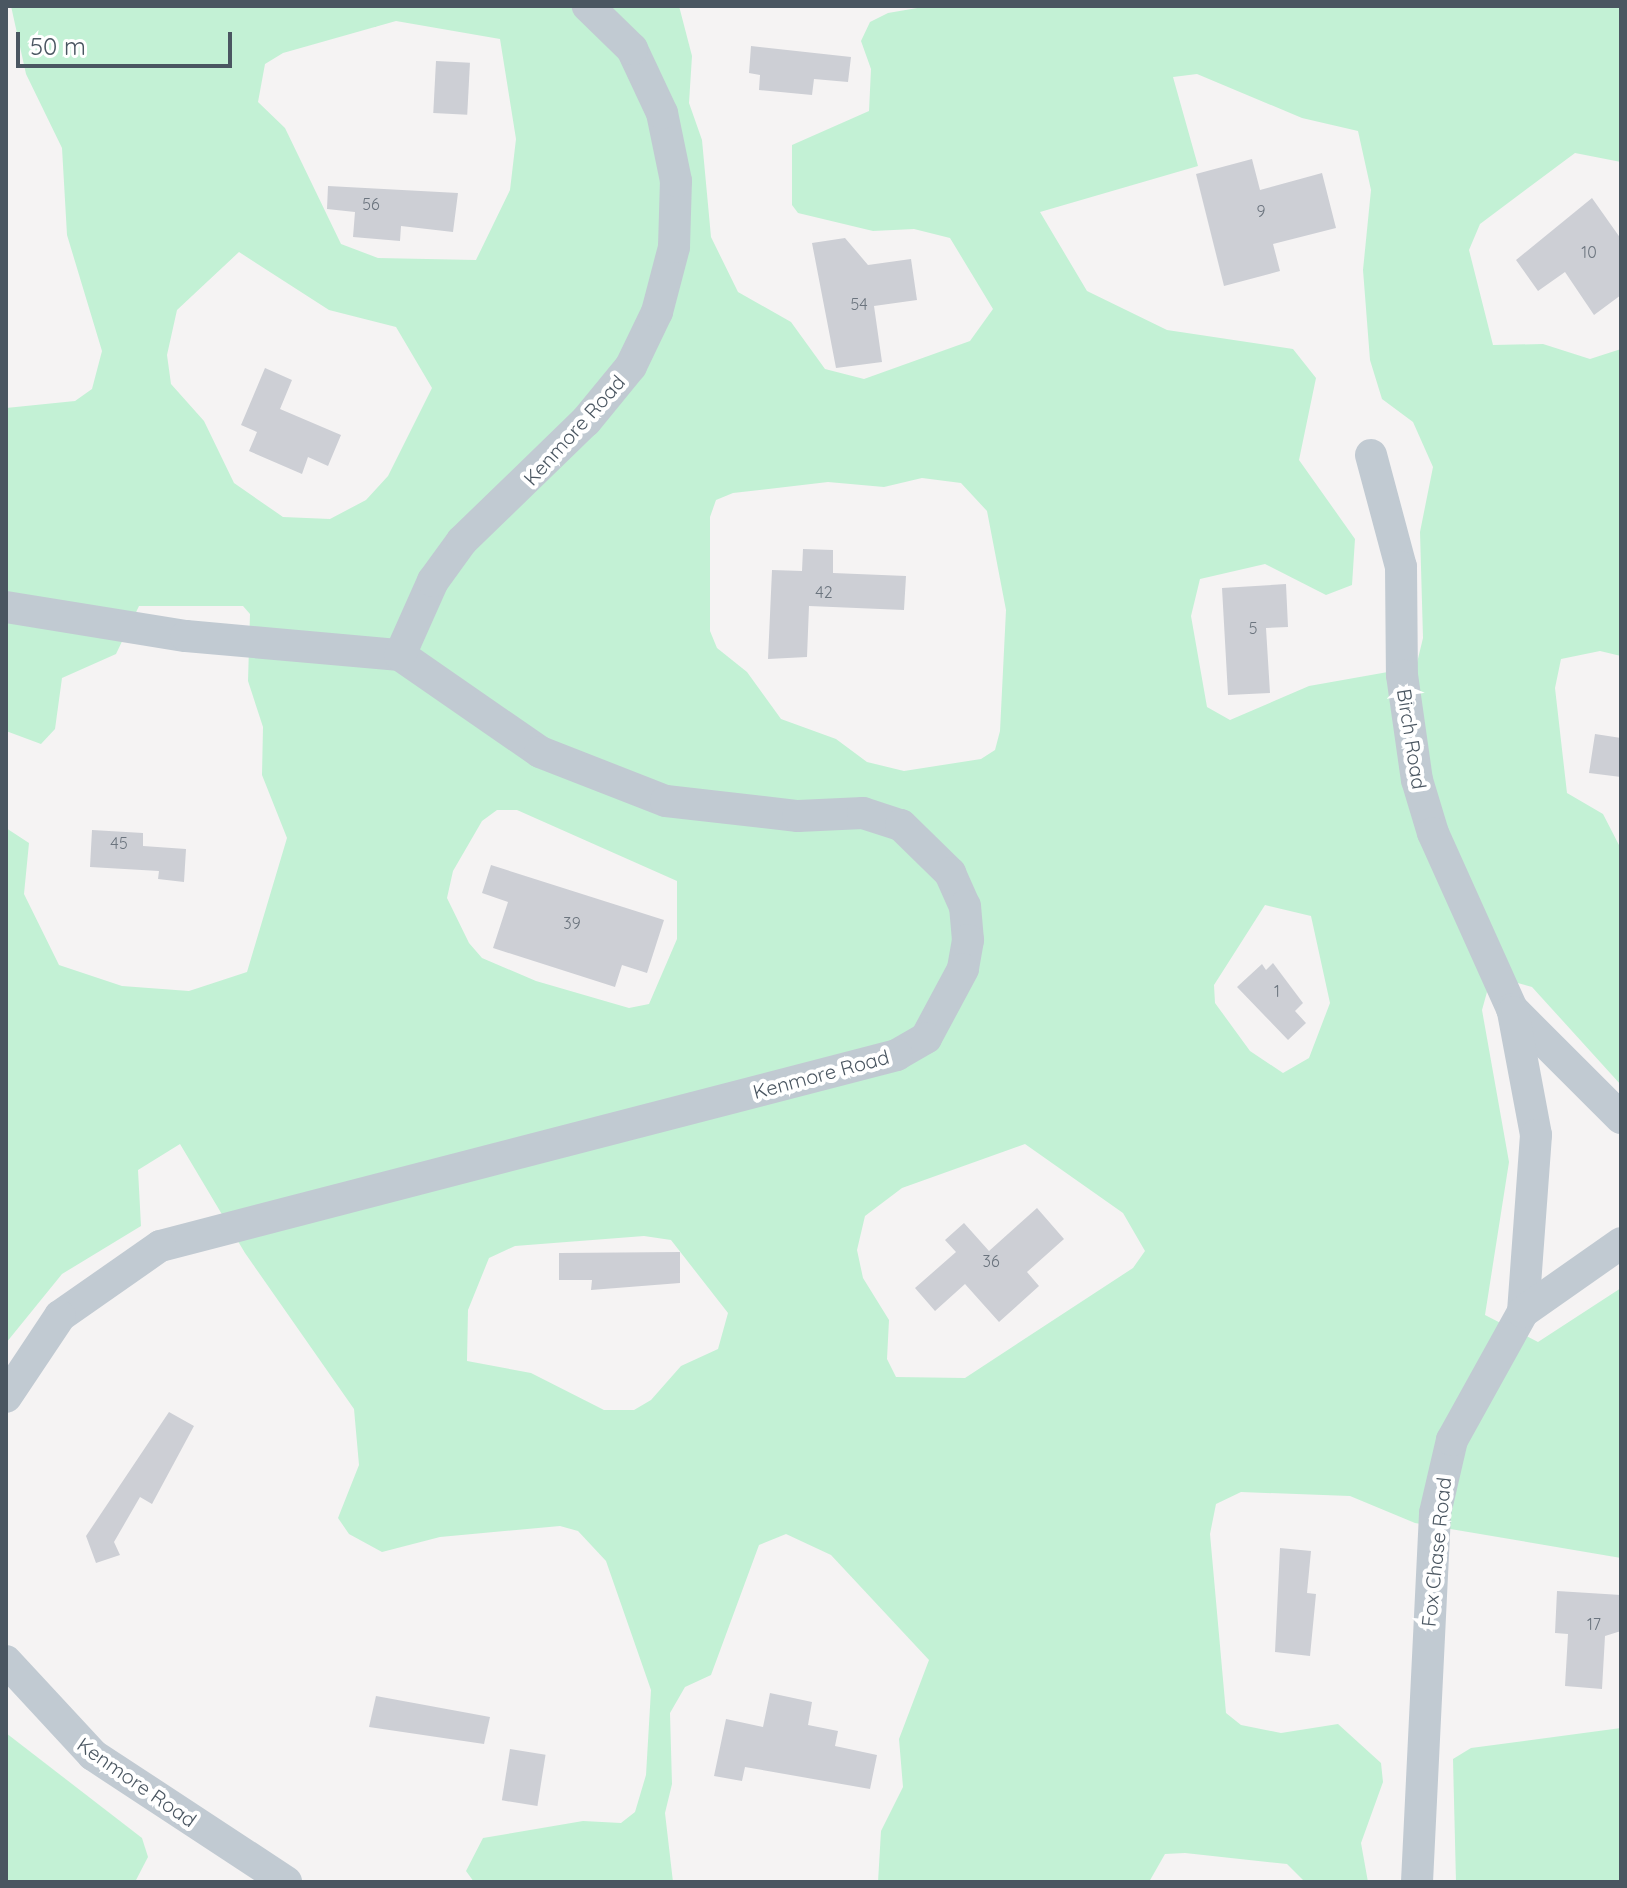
<!DOCTYPE html>
<style>
body{margin:0}
#map{position:relative;width:1627px;height:1888px;overflow:hidden;background:#f5f3f3;font-family:Quicksand,sans-serif}
div>[style]{position:absolute}
[style*='--x']{left:calc(var(--x)*1px);top:calc(var(--y)*1px);width:calc(var(--w)*1px);rotate:calc(var(--a)*1deg)}
.green>*{inset:0;background:#c3f1d5}
.building>*{inset:0;background:#cdcfd5;transform-origin:0 0}
.minor>*{height:32px;margin:-16px;padding:0 16px;transform-origin:16px;border-radius:16px;background:#c1cad2}
span{translate:-50% -50%;white-space:nowrap;text-align:center;line-height:1.15;-webkit-text-stroke:8px #fff;paint-order:stroke}
.number-label{font-size:16px;color:#6b747e}
.number-label span{-webkit-text-stroke-width:0}
.street-label{font-size:20px;color:#4a5661}
.frame{position:absolute;inset:0;border:8px solid #4a5661;pointer-events:none}
.scale{position:absolute;left:16px;top:32px;width:216px;height:36px;box-sizing:border-box;border:4px solid #4a5661;border-top:0;padding-left:10px;font-size:24px;line-height:28px;white-space:nowrap;color:#4a5661;-webkit-text-stroke:6px #fff;paint-order:stroke}
</style>
<div id="map">
<div class="green">
<div style="clip-path:polygon(evenodd,11px 6px,679px 6px,692px 56px,689px 103px,702px 140px,711px 237px,738px 292px,791px 322px,825px 369px,864px 379px,970px 341px,993px 309px,950px 238px,914px 229px,873px 231px,798px 213px,792px 205px,792px 145px,869px 111px,871px 69px,861px 41px,870px 22px,888px 13px,929px 6px,1621px 6px,1621px 162px,1575px 153px,1480px 224px,1469px 250px,1493px 345px,1543px 344px,1590px 359px,1621px 349px,1621px 656px,1600px 651px,1561px 659px,1555px 688px,1567px 793px,1603px 814px,1621px 849px,1621px 1085px,1532px 987px,1514px 982px,1487px 992px,1482px 1010px,1509px 1162px,1485px 1315px,1538px 1342px,1621px 1288px,1621px 1558px,1415px 1523px,1350px 1496px,1241px 1492px,1216px 1504px,1210px 1534px,1226px 1713px,1241px 1725px,1281px 1733px,1338px 1724px,1381px 1763px,1383px 1782px,1361px 1843px,1368px 1882px,1305px 1882px,1287px 1864px,1185px 1853px,1165px 1854px,1149px 1882px,878px 1882px,881px 1831px,903px 1787px,899px 1739px,929px 1660px,831px 1555px,786px 1534px,759px 1545px,711px 1675px,685px 1687px,670px 1713px,672px 1784px,665px 1813px,673px 1882px,474px 1882px,466px 1871px,483px 1838px,583px 1821px,621px 1823px,635px 1812px,646px 1775px,651px 1690px,606px 1561px,578px 1531px,560px 1526px,440px 1537px,382px 1552px,349px 1534px,338px 1518px,359px 1465px,354px 1409px,245px 1253px,180px 1144px,138px 1170px,141px 1226px,62px 1274px,6px 1343px,6px 828px,29px 843px,24px 894px,59px 965px,122px 986px,189px 991px,247px 972px,287px 838px,262px 775px,263px 727px,248px 681px,250px 614px,243px 606px,139px 606px,116px 654px,62px 678px,55px 729px,41px 744px,6px 731px,6px 408px,75px 401px,92px 389px,102px 351px,67px 235px,62px 148px,26px 74px,11px 6px,396px 21px,500px 39px,516px 139px,510px 190px,476px 260px,378px 258px,341px 244px,285px 128px,258px 102px,265px 64px,283px 53px,396px 21px,11px 6px,1197px 74px,1302px 118px,1358px 131px,1371px 190px,1363px 270px,1370px 360px,1382px 399px,1413px 422px,1433px 467px,1420px 532px,1423px 638px,1416px 667px,1309px 686px,1230px 720px,1207px 707px,1191px 616px,1200px 579px,1265px 564px,1326px 595px,1352px 585px,1355px 539px,1299px 460px,1316px 378px,1293px 349px,1167px 330px,1087px 291px,1040px 212px,1198px 166px,1173px 77px,1197px 74px,11px 6px,239px 252px,329px 310px,396px 327px,432px 388px,388px 476px,366px 500px,330px 519px,283px 517px,234px 483px,204px 421px,171px 384px,167px 355px,177px 310px,239px 252px,11px 6px,922px 478px,961px 483px,987px 511px,1006px 610px,1000px 731px,995px 750px,981px 759px,904px 771px,867px 762px,836px 739px,781px 719px,747px 672px,717px 648px,710px 631px,710px 517px,716px 500px,733px 493px,828px 482px,884px 487px,922px 478px,11px 6px,497px 810px,517px 810px,677px 881px,677px 939px,649px 1004px,629px 1008px,536px 981px,482px 958px,469px 943px,447px 898px,453px 871px,482px 821px,497px 810px,11px 6px,1265px 905px,1311px 916px,1330px 1003px,1309px 1058px,1283px 1073px,1250px 1051px,1215px 1003px,1214px 985px,1265px 905px,11px 6px,1025px 1144px,1123px 1213px,1145px 1251px,1133px 1268px,965px 1378px,896px 1377px,887px 1359px,889px 1320px,863px 1278px,857px 1250px,865px 1216px,902px 1188px,1025px 1144px,11px 6px,644px 1236px,671px 1240px,728px 1313px,718px 1349px,681px 1366px,651px 1400px,634px 1410px,604px 1410px,531px 1373px,467px 1361px,468px 1310px,489px 1258px,515px 1246px,644px 1236px)"></div>
<div style="clip-path:polygon(1621px 1728px,1621px 1882px,1456px 1882px,1453px 1759px,1471px 1748px)"></div>
<div style="clip-path:polygon(6px 1733px,142px 1838px,148px 1857px,135px 1882px,6px 1882px)"></div>
</div>
<div class="building">
<div style="clip-path:polygon(751px 46px,851px 57px,848px 82px,814px 79px,812px 95px,759px 90px,760px 75px,749px 73px)"></div>
<div style="left:436px;top:61px;width:34px;height:52px;rotate:3deg"></div>
<div style="clip-path:polygon(1252px 159px,1260px 190px,1322px 173px,1336px 228px,1273px 244px,1280px 271px,1224px 286px,1196px 174px)"></div>
<div style="clip-path:polygon(328px 186px,458px 193px,453px 232px,401px 226px,400px 241px,353px 237px,355px 212px,327px 209px)"></div>
<div style="clip-path:polygon(1592px 198px,1621px 239px,1621px 295px,1594px 315px,1565px 272px,1538px 291px,1516px 260px)"></div>
<div style="clip-path:polygon(845px 238px,868px 265px,911px 259px,917px 300px,874px 306px,882px 362px,836px 368px,812px 243px)"></div>
<div style="clip-path:polygon(265px 368px,292px 380px,280px 409px,341px 435px,328px 466px,308px 457px,302px 474px,249px 451px,257px 432px,241px 425px)"></div>
<div style="clip-path:polygon(803px 549px,833px 550px,833px 573px,906px 576px,904px 610px,809px 606px,807px 657px,768px 659px,772px 570px,802px 571px)"></div>
<div style="clip-path:polygon(1286px 584px,1288px 627px,1266px 628px,1270px 693px,1228px 695px,1222px 588px)"></div>
<div style="clip-path:polygon(1595px 734px,1621px 738px,1621px 777px,1589px 773px)"></div>
<div style="clip-path:polygon(92px 830px,143px 833px,143px 846px,186px 849px,184px 882px,158px 879px,159px 871px,90px 867px)"></div>
<div style="clip-path:polygon(491px 865px,664px 920px,647px 973px,622px 965px,615px 987px,493px 948px,508px 902px,482px 893px)"></div>
<div style="clip-path:polygon(1273px 963px,1303px 1003px,1295px 1011px,1306px 1023px,1288px 1040px,1237px 987px,1262px 964px,1266px 970px)"></div>
<div style="clip-path:polygon(1037px 1208px,1064px 1239px,1027px 1272px,1039px 1286px,999px 1322px,965px 1284px,935px 1311px,915px 1288px,956px 1252px,945px 1240px,964px 1223px,989px 1251px)"></div>
<div style="clip-path:polygon(680px 1252px,680px 1283px,591px 1290px,592px 1280px,559px 1280px,559px 1253px)"></div>
<div style="clip-path:polygon(169px 1412px,194px 1426px,152px 1504px,140px 1497px,114px 1542px,120px 1555px,96px 1563px,86px 1536px)"></div>
<div style="clip-path:polygon(1280px 1548px,1311px 1551px,1307px 1593px,1316px 1594px,1310px 1656px,1275px 1652px)"></div>
<div style="clip-path:polygon(1557px 1591px,1621px 1595px,1621px 1631px,1605px 1636px,1602px 1689px,1565px 1686px,1568px 1634px,1555px 1633px)"></div>
<div style="clip-path:polygon(770px 1693px,812px 1702px,808px 1725px,838px 1731px,835px 1746px,877px 1755px,870px 1789px,745px 1767px,742px 1781px,714px 1776px,726px 1719px,763px 1727px)"></div>
<div style="clip-path:polygon(376px 1696px,490px 1717px,484px 1744px,369px 1727px)"></div>
<div style="left:510px;top:1749px;width:36px;height:52px;rotate:9deg"></div>
</div>
<div class="minor">
<div style="--x:1371;--y:455;--w:116;--a:75"></div>
<div style="--x:1401;--y:567;--w:108;--a:89.5"></div>
<div style="--x:1402;--y:675;--w:106;--a:81.9"></div>
<div style="--x:1417;--y:780;--w:55;--a:73.2"></div>
<div style="--x:1433;--y:833;--w:193;--a:65.8"></div>
<div style="--x:1512;--y:1009;--w:154;--a:45"></div>
<div style="--x:6;--y:607;--w:182;--a:9.2"></div>
<div style="--x:186;--y:636;--w:215;--a:5.1"></div>
<div style="--x:400;--y:655;--w:170;--a:34.7"></div>
<div style="--x:540;--y:752;--w:135;--a:21.3"></div>
<div style="--x:666;--y:801;--w:133;--a:6.5"></div>
<div style="--x:798;--y:816;--w:65;--a:-2.6"></div>
<div style="--x:863;--y:813;--w:40;--a:18"></div>
<div style="--x:901;--y:825;--w:69;--a:44.4"></div>
<div style="--x:950;--y:873;--w:36;--a:66"></div>
<div style="--x:965;--y:906;--w:34;--a:85"></div>
<div style="--x:968;--y:940;--w:29;--a:100"></div>
<div style="--x:963;--y:969;--w:78;--a:118.2"></div>
<div style="--x:926;--y:1038;--w:34;--a:150"></div>
<div style="--x:897;--y:1055;--w:761;--a:165.47"></div>
<div style="--x:160;--y:1246;--w:122;--a:145"></div>
<div style="--x:60;--y:1316;--w:97;--a:123.7"></div>
<div style="--x:400;--y:655;--w:81;--a:-66"></div>
<div style="--x:433;--y:581;--w:49;--a:-54.1"></div>
<div style="--x:462;--y:541;--w:173;--a:-44.1"></div>
<div style="--x:586;--y:421;--w:71;--a:-50.7"></div>
<div style="--x:631;--y:366;--w:60;--a:-64.3"></div>
<div style="--x:657;--y:312;--w:67;--a:-75.3"></div>
<div style="--x:674;--y:247;--w:66;--a:-88.3"></div>
<div style="--x:676;--y:181;--w:69;--a:-101.6"></div>
<div style="--x:662;--y:113;--w:71;--a:-115.1"></div>
<div style="--x:632;--y:49;--w:62;--a:-135.7"></div>
<div style="--x:1513;--y:1012;--w:125;--a:79.4"></div>
<div style="--x:1536;--y:1135;--w:177;--a:94.2"></div>
<div style="--x:6;--y:1661;--w:128;--a:47.2"></div>
<div style="--x:93;--y:1755;--w:231;--a:33.3"></div>
<div style="--x:1417;--y:1882;--w:369;--a:-87.2"></div>
<div style="--x:1435;--y:1513;--w:75;--a:-76.9"></div>
<div style="--x:1452;--y:1440;--w:146;--a:-61"></div>
<div style="--x:1523;--y:1312;--w:120;--a:-35.1"></div>
</div>
<div class="number-label">
<span style="left:371px;top:204px">56</span>
<span style="left:1261px;top:211px">9</span>
<span style="left:1589px;top:252px">10</span>
<span style="left:859px;top:304px">54</span>
<span style="left:824px;top:592px">42</span>
<span style="left:1253px;top:628px">5</span>
<span style="left:119px;top:843px">45</span>
<span style="left:572px;top:923px">39</span>
<span style="left:1277px;top:991px">1</span>
<span style="left:991px;top:1261px">36</span>
<span style="left:1594px;top:1624px">17</span>
</div>
<div class="street-label">
<span style="left:574px;top:430px;rotate:-48deg">Kenmore Road</span>
<span style="left:1412px;top:739px;rotate:81deg">Birch Road</span>
<span style="left:821px;top:1074px;rotate:-15deg">Kenmore Road</span>
<span style="left:1436px;top:1552px;rotate:-84deg">Fox Chase Road</span>
<span style="left:137px;top:1782px;rotate:35deg">Kenmore Road</span>
</div>
<div class="frame"></div>
<div class="scale">50 m</div>
</div>
